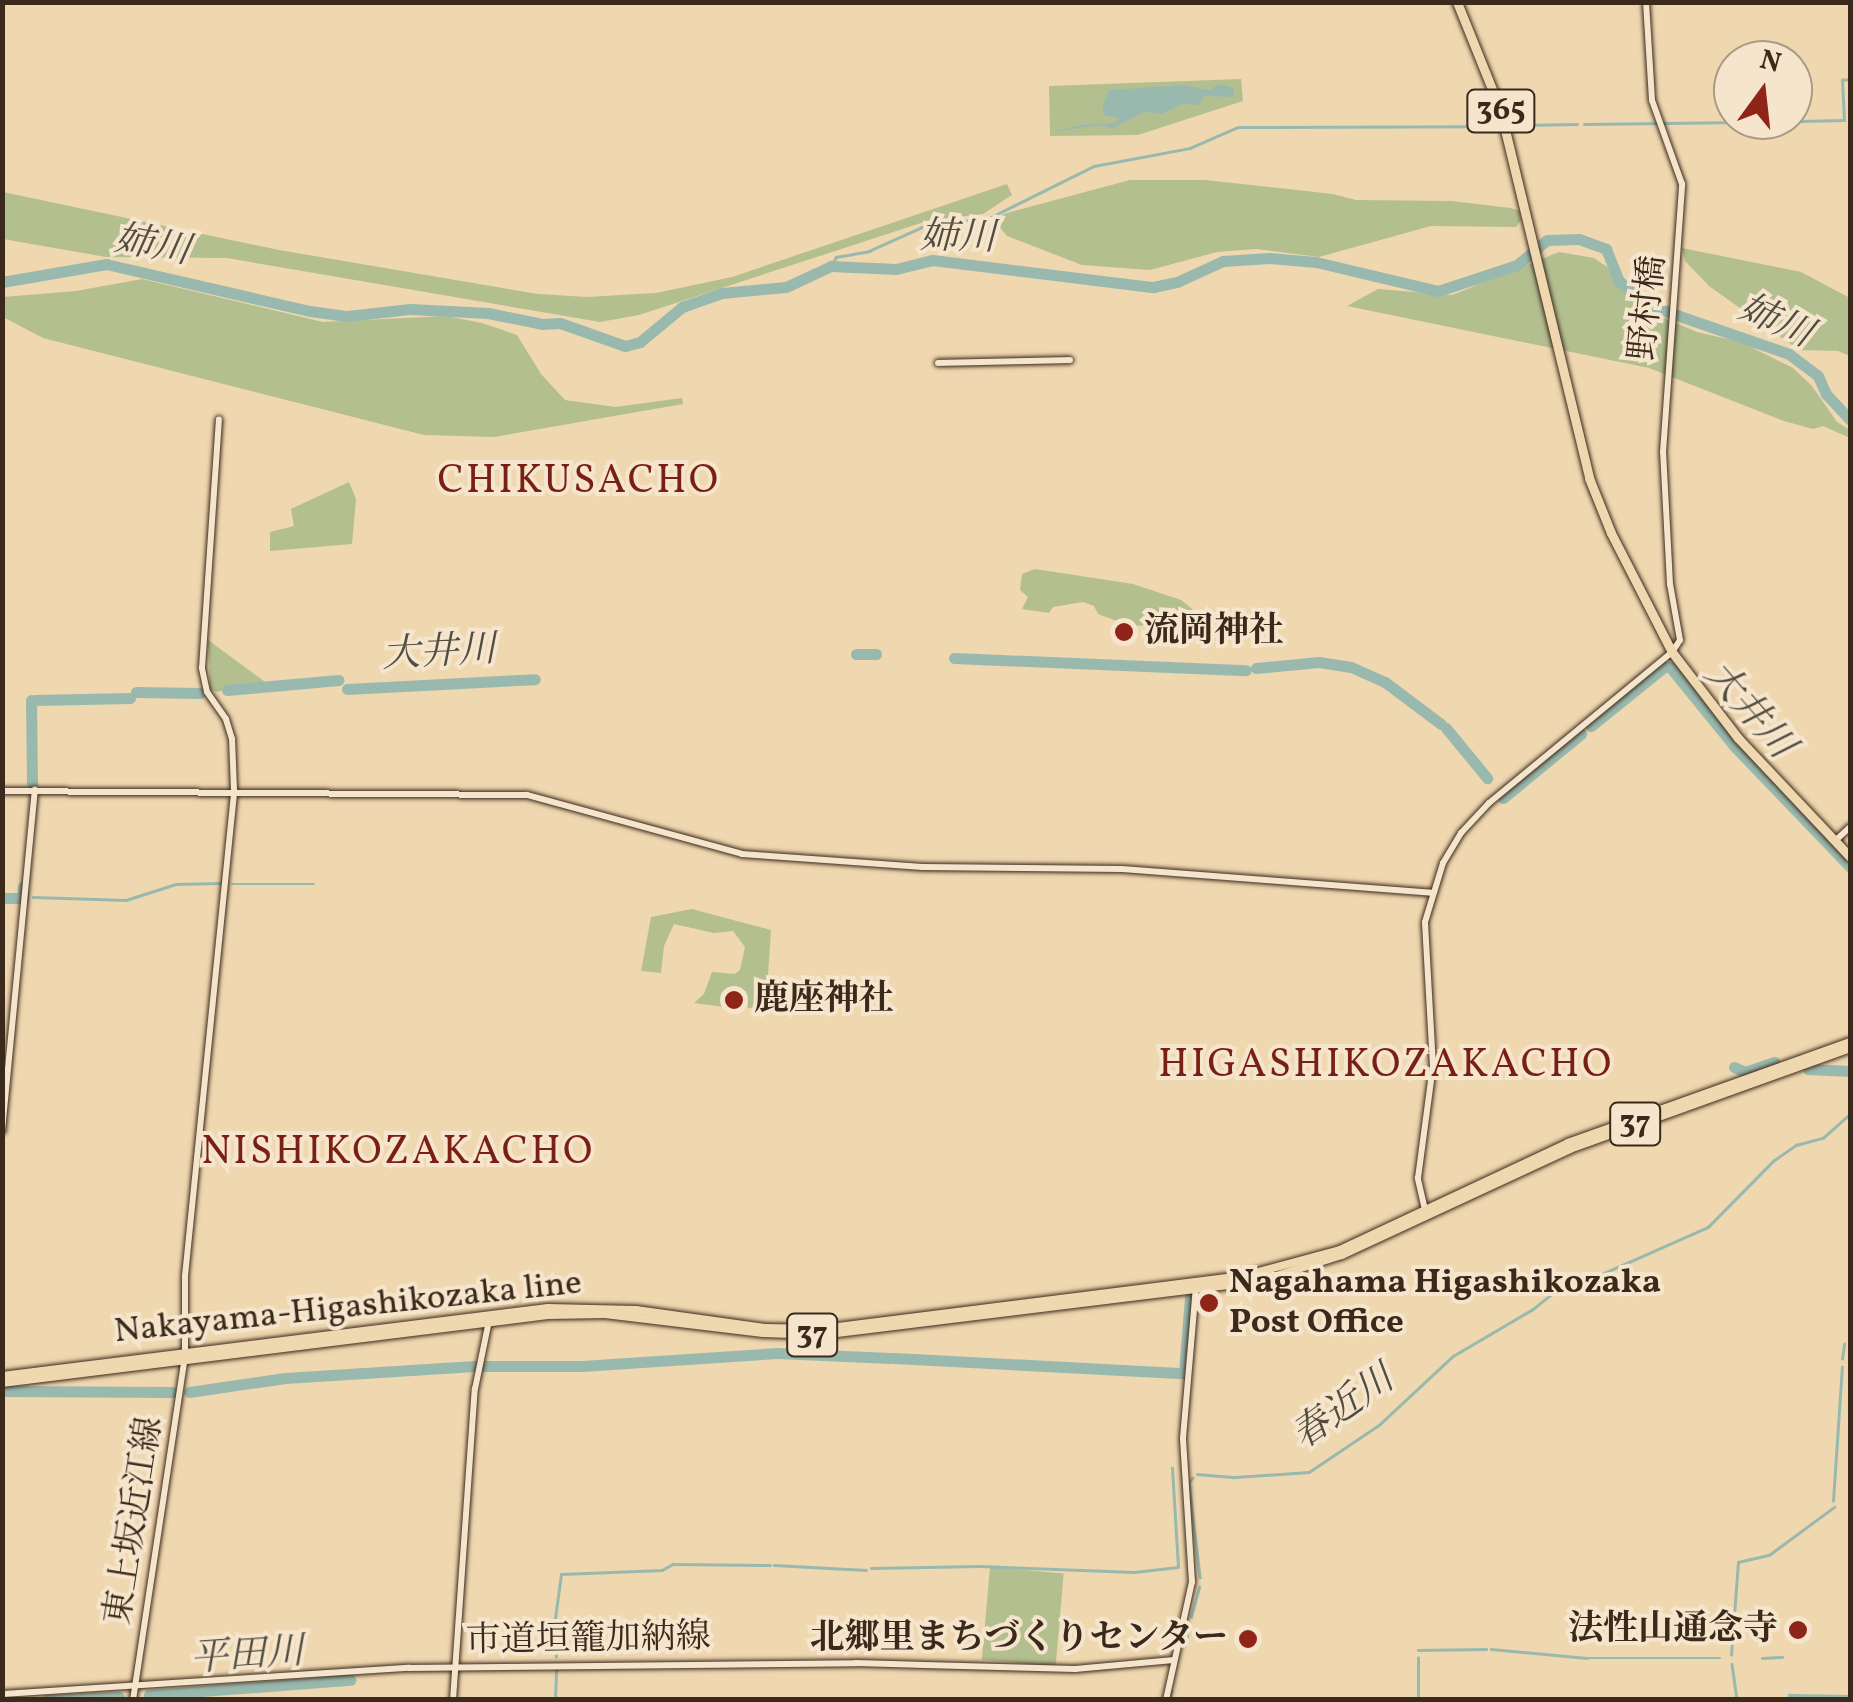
<!DOCTYPE html>
<meta charset="utf-8">
<style>
body{margin:0}
#map{position:relative;width:1853px;height:1702px;overflow:hidden;background:#efd7b0;font-family:Vollkorn,"Noto Serif JP",serif}
div>[style]{position:absolute}
[style*='--x']{left:calc(var(--x)*1px);top:calc(var(--y)*1px);width:calc(var(--w)*1px);rotate:calc(var(--a)*1deg)}
.green>*{inset:0;background:#b4bf8f;transform-origin:0 0}
.water>*{inset:0;background:#9ab9ae}
.stream>*{height:2.5px;margin:-1.25px;padding:0 1.25px;transform-origin:1.25px;border-radius:1.25px;background:#9ab9ae}
.river>*{height:11px;margin:-5.5px;padding:0 5.5px;transform-origin:5.5px;border-radius:5.5px;background:#9ab9ae}
.roads{filter:drop-shadow(0 0 2px #3b291b) drop-shadow(0 0 2px #3b291b)}
.secondary>*{height:6px;margin:-3px;padding:0 3px;transform-origin:3px;border-radius:3px;background:#f5e5cc}
.primary>*{height:8px;margin:-4px;padding:0 4px;transform-origin:4px;border-radius:4px;background:#efd7b0}
.highway>*{height:9px;margin:-4.5px;padding:0 4.5px;transform-origin:4.5px;border-radius:4.5px;background:#efd7b0}
.dots>*{width:28px;height:28px;translate:-50% -50%;box-sizing:border-box;border:5px solid #f5e5cc;border-radius:50%}
span{translate:-50% -50%;white-space:nowrap;text-align:center;line-height:1.15;-webkit-text-stroke:8px #f5e5cc;paint-order:stroke}
.shield-label span{padding:2px 8px;background:#f5e5cc;border:2px solid;border-radius:8px;-webkit-text-stroke-width:0}
.shield-label{font-size:32px;color:#3b291b;font-weight:700}
.street-label{font-size:35px;color:#3b291b}
.poi-label{font-size:35px;color:#3b291b;font-weight:700}
.left{translate:0 -50%;text-align:left}
.right{translate:-100% -50%;text-align:right}
.water-label{font-size:38px;color:#534d40;font-style:italic}
.quarter-label{font-size:40px;color:#7a1f14;letter-spacing:2.5px}
.frame{position:absolute;inset:0;border:5px solid #3b291b;pointer-events:none}
.north{position:absolute;left:1713px;top:40px;width:100px;height:100px;box-sizing:border-box;background:#f5e5cc;border:2px solid #ab9a85;border-radius:50%;rotate:15deg;font-size:28px;font-weight:700;line-height:40px;text-align:center;color:#3b291b}
.north::after{content:'';display:block;margin:auto;width:35px;height:45px;background:#8f2418;clip-path:polygon(50% 0,100% 100%,50% 72%,0 100%)}
</style>
<div id="map">
<div class="green">
<div style="clip-path:polygon(1241px 79px,1243px 101px,1138px 135px,1050px 136px,1049px 86px)"></div>
<div style="clip-path:polygon(1130px 180px,1205px 180px,1333px 194px,1356px 200px,1452px 201px,1511px 208px,1520px 211px,1521px 220px,1516px 227px,1431px 226px,1319px 257px,1256px 249px,1217px 252px,1150px 270px,1082px 265px,1007px 236px,997px 224px,1003px 214px)"></div>
<div style="clip-path:polygon(1007px 184px,1012px 195px,983px 214px,927px 221px,639px 315px,600px 322px,227px 258px,106px 257px,3px 239px,3px 192px,279px 250px,538px 294px,587px 297px,656px 293px,732px 277px)"></div>
<div style="clip-path:polygon(1682px 248px,1801px 272px,1850px 298px,1850px 356px,1838px 351px,1799px 350px,1709px 286px,1685px 261px)"></div>
<div style="clip-path:polygon(1559px 252px,1594px 258px,1610px 269px,1618px 287px,1648px 311px,1697px 332px,1741px 342px,1793px 368px,1812px 386px,1837px 422px,1850px 430px,1850px 438px,1823px 426px,1813px 429px,1784px 421px,1649px 368px,1347px 306px,1378px 289px,1452px 295px)"></div>
<div style="clip-path:polygon(142px 279px,323px 322px,446px 316px,482px 323px,517px 335px,541px 374px,565px 400px,615px 407px,682px 398px,683px 404px,494px 437px,424px 435px,43px 338px,3px 317px,3px 297px,76px 291px)"></div>
<div style="clip-path:polygon(349px 482px,356px 499px,352px 544px,270px 551px,270px 532px,294px 526px,291px 509px)"></div>
<div style="clip-path:polygon(1035px 569px,1133px 584px,1181px 600px,1196px 612px,1192px 617px,1167px 615px,1152px 625px,1130px 626px,1098px 614px,1094px 606px,1083px 602px,1053px 607px,1049px 613px,1022px 609px,1028px 597px,1020px 590px,1022px 574px)"></div>
<div style="clip-path:polygon(208px 640px,264px 681px,263px 684px,216px 692px,210px 688px)"></div>
<div style="clip-path:polygon(692px 909px,771px 930px,766px 1006px,748px 1008px,746px 991px,728px 990px,724px 1007px,694px 1003px,704px 994px,712px 972px,735px 974px,740px 970px,745px 947px,733px 931px,714px 933px,674px 924px,664px 946px,661px 973px,641px 971px,651px 917px)"></div>
<div style="left:990px;top:1567px;width:74px;height:93px;rotate:5deg"></div>
</div>
<div class="water">
<div style="clip-path:polygon(1219px 84px,1234px 88px,1234px 97px,1205px 96px,1198px 105px,1182px 104px,1162px 114px,1144px 112px,1112px 129px,1102px 125px,1051px 132px,1083px 125px,1116px 123px,1119px 118px,1105px 116px,1102px 107px,1109px 90px,1184px 85px,1210px 90px)"></div>
</div>
<div class="stream">
<div style="--x:1753;--y:122;--w:91;--a:-1.3"></div>
<div style="--x:1844;--y:120;--w:40;--a:-92.9"></div>
<div style="--x:1842;--y:80;--w:8;--a:-7"></div>
<div style="--x:1584;--y:124;--w:161;--a:-0.7"></div>
<div style="--x:1520;--y:125;--w:57;--a:-1"></div>
<div style="--x:831;--y:266;--w:10;--a:-61"></div>
<div style="--x:836;--y:257;--w:34;--a:-10"></div>
<div style="--x:869;--y:251;--w:66;--a:-24.2"></div>
<div style="--x:929;--y:224;--w:58;--a:-4.9"></div>
<div style="--x:987;--y:219;--w:119;--a:-26.4"></div>
<div style="--x:1094;--y:166;--w:98;--a:-10.6"></div>
<div style="--x:1190;--y:148;--w:52;--a:-23.6"></div>
<div style="--x:1238;--y:127;--w:245;--a:-0.2"></div>
<div style="--x:232;--y:884;--w:82;--a:0"></div>
<div style="--x:33;--y:897;--w:93;--a:1.8"></div>
<div style="--x:126;--y:900;--w:52;--a:-17.7"></div>
<div style="--x:176;--y:884;--w:44;--a:-1.3"></div>
<div style="--x:1850;--y:1339;--w:6;--a:-90"></div>
<div style="--x:1842;--y:1359;--w:15;--a:-82"></div>
<div style="--x:1197;--y:1474;--w:38;--a:5"></div>
<div style="--x:1235;--y:1477;--w:74;--a:-3.9"></div>
<div style="--x:1309;--y:1472;--w:84;--a:-33.9"></div>
<div style="--x:1379;--y:1425;--w:101;--a:-43"></div>
<div style="--x:1453;--y:1356;--w:93;--a:-30.4"></div>
<div style="--x:1533;--y:1309;--w:53;--a:-38.8"></div>
<div style="--x:1574;--y:1276;--w:21;--a:3"></div>
<div style="--x:1595;--y:1277;--w:124;--a:-23.9"></div>
<div style="--x:1708;--y:1227;--w:93;--a:-45.4"></div>
<div style="--x:1773;--y:1161;--w:28;--a:-35"></div>
<div style="--x:1796;--y:1145;--w:28;--a:-15"></div>
<div style="--x:1823;--y:1138;--w:36;--a:-42"></div>
<div style="--x:1193;--y:1478;--w:6;--a:129"></div>
<div style="--x:1189;--y:1483;--w:95;--a:83.3"></div>
<div style="--x:1833;--y:1501;--w:134;--a:-86.2"></div>
<div style="--x:774;--y:1565;--w:92;--a:3.1"></div>
<div style="--x:871;--y:1568;--w:108;--a:-1.1"></div>
<div style="--x:979;--y:1566;--w:155;--a:2.2"></div>
<div style="--x:1134;--y:1572;--w:44;--a:-6.5"></div>
<div style="--x:1178;--y:1567;--w:99;--a:-93.5"></div>
<div style="--x:1191;--y:1617;--w:31;--a:-75"></div>
<div style="--x:1185;--y:1646;--w:22;--a:-80"></div>
<div style="--x:1491;--y:1649;--w:96;--a:5.4"></div>
<div style="--x:1587;--y:1658;--w:133;--a:0"></div>
<div style="--x:1418;--y:1650;--w:68;--a:-0.8"></div>
<div style="--x:1731;--y:1655;--w:93;--a:-85.7"></div>
<div style="--x:1738;--y:1562;--w:32;--a:-13"></div>
<div style="--x:1769;--y:1555;--w:81;--a:-36.4"></div>
<div style="--x:556;--y:1657;--w:31;--a:-94"></div>
<div style="--x:554;--y:1626;--w:52;--a:-82.3"></div>
<div style="--x:561;--y:1574;--w:101;--a:-2.3"></div>
<div style="--x:662;--y:1570;--w:13;--a:-29"></div>
<div style="--x:673;--y:1564;--w:97;--a:0.6"></div>
<div style="--x:1762;--y:1658;--w:20;--a:-3"></div>
<div style="--x:1732;--y:1664;--w:36;--a:82"></div>
<div style="--x:555;--y:1700;--w:30;--a:-88"></div>
<div style="--x:1169;--y:1700;--w:10;--a:-79"></div>
<div style="--x:1418;--y:1700;--w:42;--a:-90"></div>
<div style="--x:1788;--y:1700;--w:5;--a:-79"></div>
<div style="--x:1789;--y:1695;--w:61;--a:0.9"></div>
</div>
<div class="river">
<div style="--x:2;--y:282;--w:106;--a:-9.8"></div>
<div style="--x:106;--y:264;--w:209;--a:13"></div>
<div style="--x:310;--y:311;--w:37;--a:8"></div>
<div style="--x:347;--y:316;--w:63;--a:-6.3"></div>
<div style="--x:410;--y:309;--w:78;--a:2.9"></div>
<div style="--x:488;--y:313;--w:55;--a:11.5"></div>
<div style="--x:542;--y:324;--w:18;--a:-3"></div>
<div style="--x:560;--y:323;--w:69;--a:19.5"></div>
<div style="--x:625;--y:346;--w:16;--a:-15"></div>
<div style="--x:640;--y:342;--w:55;--a:-39.8"></div>
<div style="--x:682;--y:307;--w:42;--a:-19.3"></div>
<div style="--x:722;--y:293;--w:64;--a:-5.4"></div>
<div style="--x:786;--y:287;--w:50;--a:-25"></div>
<div style="--x:831;--y:266;--w:65;--a:2.6"></div>
<div style="--x:896;--y:269;--w:37;--a:-14"></div>
<div style="--x:932;--y:260;--w:223;--a:7"></div>
<div style="--x:1153;--y:287;--w:25;--a:-12"></div>
<div style="--x:1177;--y:282;--w:51;--a:-24.5"></div>
<div style="--x:1223;--y:261;--w:46;--a:-3.7"></div>
<div style="--x:1269;--y:258;--w:47;--a:4.9"></div>
<div style="--x:1316;--y:262;--w:125;--a:13.4"></div>
<div style="--x:1438;--y:291;--w:83;--a:-18.2"></div>
<div style="--x:1517;--y:265;--w:39;--a:-40"></div>
<div style="--x:1547;--y:240;--w:32;--a:-2"></div>
<div style="--x:1579;--y:239;--w:29;--a:20"></div>
<div style="--x:1606;--y:249;--w:35;--a:68"></div>
<div style="--x:1619;--y:281;--w:35;--a:41"></div>
<div style="--x:1645;--y:304;--w:152;--a:19.1"></div>
<div style="--x:1789;--y:354;--w:36;--a:37"></div>
<div style="--x:1818;--y:376;--w:20;--a:66"></div>
<div style="--x:1826;--y:394;--w:35;--a:47"></div>
<div style="--x:856;--y:654;--w:20;--a:0"></div>
<div style="--x:954;--y:658;--w:292;--a:2.4"></div>
<div style="--x:1256;--y:668;--w:63;--a:-5.4"></div>
<div style="--x:1319;--y:662;--w:32;--a:9"></div>
<div style="--x:1351;--y:667;--w:37;--a:24"></div>
<div style="--x:1385;--y:682;--w:70;--a:36.9"></div>
<div style="--x:347;--y:689;--w:188;--a:-3"></div>
<div style="--x:227;--y:690;--w:112;--a:-5.1"></div>
<div style="--x:136;--y:692;--w:64;--a:0.9"></div>
<div style="--x:31;--y:700;--w:83;--a:89.3"></div>
<div style="--x:35;--y:700;--w:95;--a:-1.2"></div>
<div style="--x:1591;--y:726;--w:94;--a:-38.9"></div>
<div style="--x:1664;--y:667;--w:6;--a:0"></div>
<div style="--x:1670;--y:667;--w:103;--a:50.9"></div>
<div style="--x:1735;--y:747;--w:166;--a:46.2"></div>
<div style="--x:1446;--y:728;--w:65;--a:50.6"></div>
<div style="--x:1503;--y:798;--w:101;--a:-39.4"></div>
<div style="--x:2;--y:898;--w:21;--a:0"></div>
<div style="--x:23;--y:898;--w:11;--a:-90"></div>
<div style="--x:1734;--y:1067;--w:12;--a:24"></div>
<div style="--x:1745;--y:1072;--w:31;--a:-19"></div>
<div style="--x:1808;--y:1069;--w:42;--a:2.7"></div>
<div style="--x:894;--y:1358;--w:290;--a:3"></div>
<div style="--x:1184;--y:1373;--w:76;--a:-85.5"></div>
<div style="--x:485;--y:1366;--w:97;--a:0"></div>
<div style="--x:582;--y:1366;--w:195;--a:-3.8"></div>
<div style="--x:777;--y:1353;--w:113;--a:2.5"></div>
<div style="--x:2;--y:1391;--w:170;--a:0.3"></div>
<div style="--x:189;--y:1392;--w:97;--a:-8.3"></div>
<div style="--x:285;--y:1378;--w:190;--a:-3.6"></div>
<div style="--x:149;--y:1695;--w:202;--a:-4.3"></div>
<div style="--x:47;--y:1700;--w:72;--a:-2.4"></div>
</div>
<div class="roads">
<div class="secondary">
<div style="--x:938;--y:363;--w:132;--a:-1.3"></div>
<div style="--x:2;--y:791;--w:525;--a:0.44"></div>
<div style="--x:527;--y:795;--w:223;--a:15.3"></div>
<div style="--x:742;--y:854;--w:181;--a:4.1"></div>
<div style="--x:923;--y:867;--w:199;--a:0.6"></div>
<div style="--x:1122;--y:869;--w:311;--a:4.4"></div>
<div style="--x:1835;--y:841;--w:21;--a:-43"></div>
<div style="--x:2;--y:1131;--w:343;--a:-84.5"></div>
<div style="--x:1426;--y:1214;--w:37;--a:-103"></div>
<div style="--x:1418;--y:1178;--w:113;--a:-82.4"></div>
<div style="--x:1433;--y:1066;--w:144;--a:-93.2"></div>
<div style="--x:1425;--y:922;--w:62;--a:-73"></div>
<div style="--x:1443;--y:863;--w:35;--a:-59"></div>
<div style="--x:1461;--y:833;--w:41;--a:-47"></div>
<div style="--x:1489;--y:803;--w:237;--a:-39.5"></div>
<div style="--x:1672;--y:652;--w:14;--a:-56"></div>
<div style="--x:1680;--y:640;--w:57;--a:-100.1"></div>
<div style="--x:1670;--y:584;--w:132;--a:-93"></div>
<div style="--x:1663;--y:452;--w:269;--a:-85.9"></div>
<div style="--x:1682;--y:184;--w:89;--a:-109.7"></div>
<div style="--x:1652;--y:100;--w:98;--a:-93.5"></div>
<div style="--x:2;--y:1694;--w:408;--a:-3.7"></div>
<div style="--x:409;--y:1668;--w:447;--a:-0.6"></div>
<div style="--x:856;--y:1663;--w:219;--a:1.6"></div>
<div style="--x:1075;--y:1669;--w:99;--a:-5.2"></div>
<div style="--x:133;--y:1700;--w:347;--a:-81.4"></div>
<div style="--x:185;--y:1357;--w:81;--a:-90"></div>
<div style="--x:185;--y:1276;--w:488;--a:-84.2"></div>
<div style="--x:234;--y:790;--w:51;--a:-92.2"></div>
<div style="--x:232;--y:739;--w:21;--a:-107"></div>
<div style="--x:226;--y:719;--w:33;--a:-125"></div>
<div style="--x:207;--y:692;--w:25;--a:-102"></div>
<div style="--x:202;--y:668;--w:249;--a:-86.1"></div>
<div style="--x:453;--y:1700;--w:312;--a:-86"></div>
<div style="--x:475;--y:1389;--w:69;--a:-78.4"></div>
<div style="--x:1166;--y:1700;--w:121;--a:-77.6"></div>
<div style="--x:1192;--y:1582;--w:144;--a:-93.6"></div>
<div style="--x:1183;--y:1438;--w:154;--a:-85.1"></div>
</div>
<div class="primary">
<div style="--x:2;--y:1376;--w:550;--a:-7.1"></div>
<div style="--x:548;--y:1308;--w:88;--a:1.3"></div>
<div style="--x:636;--y:1310;--w:130;--a:7.9"></div>
<div style="--x:765;--y:1328;--w:57;--a:1"></div>
<div style="--x:822;--y:1329;--w:428;--a:-7.2"></div>
<div style="--x:1247;--y:1275;--w:96;--a:-15"></div>
<div style="--x:1340;--y:1250;--w:252;--a:-25.1"></div>
<div style="--x:1568;--y:1143;--w:300;--a:-19.7"></div>
<div style="--x:2;--y:1383;--w:550;--a:-7.1"></div>
<div style="--x:548;--y:1315;--w:57;--a:-1"></div>
<div style="--x:605;--y:1314;--w:159;--a:6.9"></div>
<div style="--x:763;--y:1333;--w:58;--a:2"></div>
<div style="--x:821;--y:1335;--w:410;--a:-7"></div>
<div style="--x:1228;--y:1285;--w:49;--a:-10.6"></div>
<div style="--x:1276;--y:1276;--w:69;--a:-17.7"></div>
<div style="--x:1342;--y:1255;--w:251;--a:-24.9"></div>
<div style="--x:1570;--y:1149;--w:298;--a:-19.8"></div>
</div>
<div class="highway">
<div style="--x:1457;--y:2;--w:115;--a:68.1"></div>
<div style="--x:1500;--y:109;--w:380;--a:76.4"></div>
<div style="--x:1589;--y:478;--w:59;--a:68.2"></div>
<div style="--x:1611;--y:533;--w:134;--a:62.9"></div>
<div style="--x:1672;--y:652;--w:108;--a:52.5"></div>
<div style="--x:1738;--y:738;--w:163;--a:46.7"></div>
</div>
</div>
<div class="dots">
<div style="left:1124px;top:632px;background:#8f2418"></div>
<div style="left:734px;top:1000px;background:#8f2418"></div>
<div style="left:1209px;top:1303px;background:#8f2418"></div>
<div style="left:1798px;top:1630px;background:#8f2418"></div>
<div style="left:1248px;top:1639px;background:#8f2418"></div>
</div>
<div class="shield-label">
<span style="left:1501px;top:111px">365</span>
<span style="left:1635px;top:1124px">37</span>
<span style="left:812px;top:1335px">37</span>
</div>
<div class="street-label">
<span style="left:1649px;top:308px;rotate:-84deg">野村橋</span>
<span style="left:348px;top:1308px;rotate:-6deg">Nakayama-Higashikozaka line</span>
<span style="left:135px;top:1521px;rotate:-81deg">東上坂近江線</span>
<span style="left:588px;top:1640px;rotate:-1deg">市道垣籠加納線</span>
</div>
<div class="poi-label">
<span class="left" style="left:1144px;top:632px">流岡神社</span>
<span class="left" style="left:754px;top:1000px">鹿座神社</span>
<span class="left" style="left:1229px;top:1303px">Nagahama Higashikozaka<br>Post Office</span>
<span class="right" style="left:1778px;top:1630px">法性山通念寺</span>
<span class="right" style="left:1228px;top:1639px">北郷里まちづくりセンター</span>
</div>
<div class="water-label">
<span style="left:958px;top:239px;rotate:1deg">姉川</span>
<span style="left:152px;top:247px;rotate:10deg">姉川</span>
<span style="left:1775px;top:323px;rotate:24deg">姉川</span>
<span style="left:439px;top:654px;rotate:-3deg">大井川</span>
<span style="left:1748px;top:711px;rotate:49deg">大井川</span>
<span style="left:1344px;top:1409px;rotate:-35deg">春近川</span>
<span style="left:247px;top:1657px;rotate:-4deg">平田川</span>
</div>
<div class="quarter-label">
<span style="left:579px;top:482px">CHIKUSACHO</span>
<span style="left:1386px;top:1066px">HIGASHIKOZAKACHO</span>
<span style="left:398px;top:1153px">NISHIKOZAKACHO</span>
</div>
<div class="frame"></div>
<div class="north">N</div>
</div>
